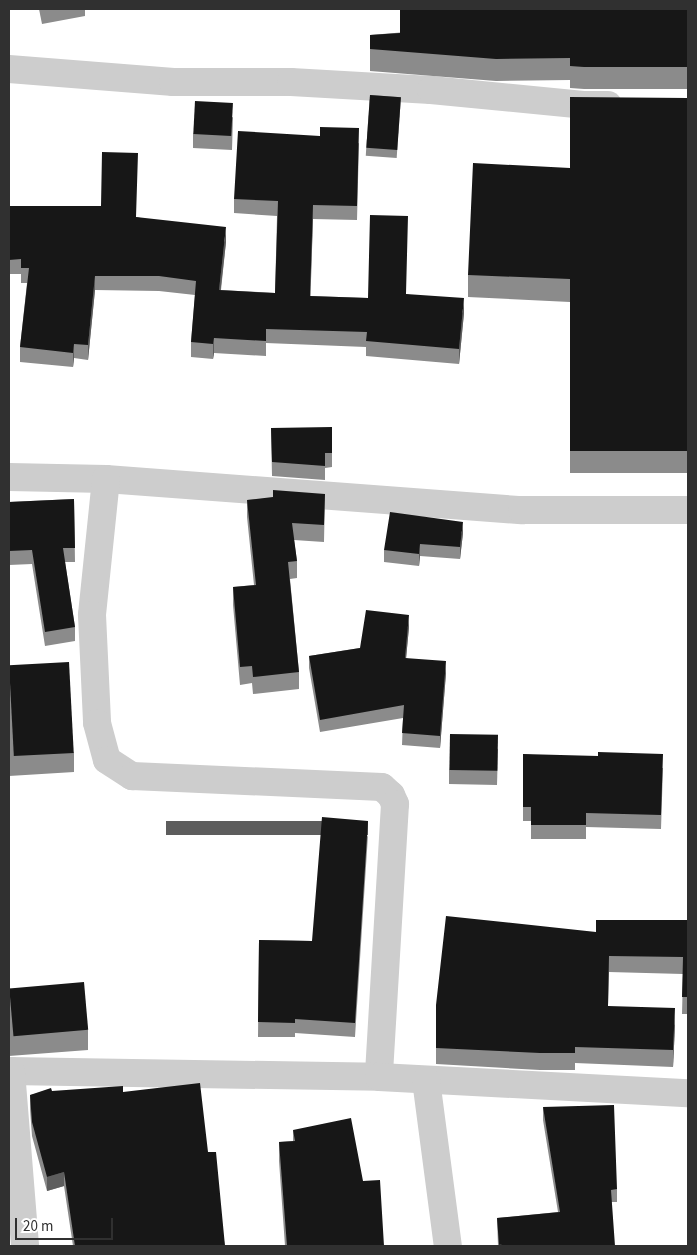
<!DOCTYPE html>
<style>
body{margin:0}
#map{position:relative;width:697px;height:1255px;overflow:hidden;background:#fff;font-family:"Source Sans 3",sans-serif}
div>[style]{position:absolute}
[style*='--x']{left:calc(var(--x)*1px);top:calc(var(--y)*1px);width:calc(var(--w)*1px);rotate:calc(var(--a)*1deg)}
.minor>*{height:28px;margin:-14px;padding:0 14px;transform-origin:14px;border-radius:14px;background:#cdcdcd}
.wall>*{inset:0;background:#8b8b8b;transform-origin:0 0}
.shaded-wall>*{inset:0;background:#5d5d5d;transform-origin:0 0}
.building>*{inset:0;background:#171717;transform-origin:0 0}
span{translate:-50% -50%;white-space:nowrap;text-align:center;line-height:1.15;-webkit-text-stroke:5px #fff;paint-order:stroke}
.frame{position:absolute;inset:0;border:10px solid #303030;pointer-events:none}
.scale{position:absolute;left:15px;top:1218px;width:98px;height:22px;box-sizing:border-box;border:2px solid #303030;border-top:0;padding-left:6px;font-size:15px;line-height:18px;white-space:nowrap;color:#303030;-webkit-text-stroke:4px #fff;paint-order:stroke}
</style>
<div id="map">
<div class="minor">
<div style="--x:9;--y:69;--w:165;--a:4.5"></div>
<div style="--x:173;--y:82;--w:118;--a:0"></div>
<div style="--x:291;--y:82;--w:140;--a:3.3"></div>
<div style="--x:431;--y:90;--w:153;--a:5.6"></div>
<div style="--x:583;--y:105;--w:25;--a:0"></div>
<div style="--x:9;--y:477;--w:97;--a:1.2"></div>
<div style="--x:106;--y:479;--w:417;--a:4.3"></div>
<div style="--x:522;--y:510;--w:166;--a:0"></div>
<div style="--x:106;--y:479;--w:137;--a:95.9"></div>
<div style="--x:92;--y:615;--w:108;--a:87.3"></div>
<div style="--x:97;--y:723;--w:38;--a:75"></div>
<div style="--x:107;--y:760;--w:30;--a:33"></div>
<div style="--x:132;--y:776;--w:250;--a:2.5"></div>
<div style="--x:382;--y:787;--w:12;--a:42"></div>
<div style="--x:391;--y:795;--w:10;--a:66"></div>
<div style="--x:395;--y:804;--w:273;--a:93.4"></div>
<div style="--x:9;--y:1071;--w:370;--a:0.9"></div>
<div style="--x:379;--y:1077;--w:309;--a:3"></div>
<div style="--x:11;--y:1071;--w:176;--a:85.4"></div>
<div style="--x:426;--y:1080;--w:167;--a:82.5"></div>
</div>
<div class="wall">
<div style="clip-path:polygon(39px 9px,85px 9px,85px 16px,42px 24px)"></div>
<div style="clip-path:polygon(688px 9px,688px 89px,584px 89px,570px 88px,570px 80px,496px 81px,370px 71px,370px 35px)"></div>
<div style="left:370px;top:95px;width:31px;height:61px;rotate:4deg"></div>
<div style="clip-path:polygon(688px 98px,688px 473px,570px 473px,570px 302px,468px 297px,468px 275px,570px 168px)"></div>
<div style="clip-path:polygon(233px 117px,232px 150px,193px 148px,193px 134px)"></div>
<div style="clip-path:polygon(359px 143px,357px 220px,313px 219px,310px 296px,368px 298px,407px 294px,464px 313px,459px 364px,366px 356px,366px 347px,266px 343px,266px 356px,214px 353px,213px 359px,191px 357px,191px 342px,195px 295px,159px 291px,95px 290px,88px 360px,74px 358px,73px 367px,20px 362px,20px 347px,27px 283px,21px 283px,21px 274px,9px 274px,9px 206px,137px 217px,226px 242px,221px 290px,275px 293px,277px 216px,234px 213px,234px 199px)"></div>
<div style="clip-path:polygon(271px 428px,332px 453px,332px 467px,325px 468px,325px 480px,272px 476px)"></div>
<div style="clip-path:polygon(325px 494px,324px 542px,294px 540px,297px 561px,297px 578px,290px 579px,299px 672px,299px 689px,253px 694px,252px 683px,240px 685px,233px 605px,233px 587px,254px 585px,247px 517px,247px 500px)"></div>
<div style="clip-path:polygon(74px 499px,75px 562px,65px 562px,75px 627px,75px 641px,45px 646px,32px 564px,9px 565px,9px 502px)"></div>
<div style="clip-path:polygon(463px 533px,460px 559px,420px 556px,419px 566px,384px 562px,384px 550px)"></div>
<div style="clip-path:polygon(409px 627px,406px 658px,446px 673px,440px 748px,402px 745px,403px 718px,320px 732px,309px 668px,309px 656px,360px 648px)"></div>
<div style="clip-path:polygon(9px 665px,74px 753px,74px 772px,9px 776px)"></div>
<div style="clip-path:polygon(498px 749px,497px 785px,449px 784px,449px 770px)"></div>
<div style="clip-path:polygon(523px 754px,663px 768px,661px 829px,586px 827px,586px 839px,531px 839px,531px 821px,523px 821px)"></div>
<div style="clip-path:polygon(368px 835px,355px 1037px,295px 1033px,295px 1037px,258px 1037px,259px 940px,312px 941px)"></div>
<div style="clip-path:polygon(688px 920px,688px 1014px,682px 1014px,683px 974px,609px 972px,608px 1006px,675px 1025px,673px 1067px,575px 1063px,575px 1070px,540px 1070px,436px 1064px,436px 1005px,596px 932px)"></div>
<div style="clip-path:polygon(9px 988px,88px 1030px,88px 1050px,9px 1056px)"></div>
<div style="clip-path:polygon(52px 1091px,123px 1092px,208px 1152px,225px 1246px,73px 1246px,64px 1186px,47px 1191px,32px 1136px,30px 1109px,30px 1095px)"></div>
<div style="clip-path:polygon(543px 1107px,617px 1189px,617px 1202px,612px 1202px,498px 1246px,497px 1218px,558px 1212px,543px 1120px)"></div>
<div style="clip-path:polygon(293px 1130px,363px 1181px,384px 1246px,285px 1246px,279px 1161px,279px 1142px,293px 1141px)"></div>
</div>
<div class="shaded-wall">
<div style="clip-path:polygon(313px 205px,313px 219px,310px 311px,310px 296px)"></div>
<div style="clip-path:polygon(226px 227px,226px 242px,219px 304px,219px 290px)"></div>
<div style="clip-path:polygon(95px 276px,95px 290px,88px 360px,88px 345px)"></div>
<div style="clip-path:polygon(464px 298px,464px 313px,459px 364px,459px 349px)"></div>
<div style="clip-path:polygon(214px 338px,214px 353px,213px 359px,213px 344px)"></div>
<div style="clip-path:polygon(74px 344px,74px 358px,73px 367px,73px 353px)"></div>
<div style="clip-path:polygon(463px 522px,463px 533px,460px 559px,460px 547px)"></div>
<div style="clip-path:polygon(420px 544px,420px 556px,419px 566px,419px 554px)"></div>
<div style="clip-path:polygon(409px 615px,409px 627px,405px 670px,405px 658px)"></div>
<div style="clip-path:polygon(446px 661px,446px 673px,440px 748px,440px 736px)"></div>
<div style="left:368px;top:821px;width:14px;height:202px;rotate:90deg"></div>
<div style="clip-path:polygon(675px 1008px,675px 1025px,673px 1067px,673px 1050px)"></div>
<div style="clip-path:polygon(64px 1172px,64px 1186px,47px 1191px,47px 1177px)"></div>
</div>
<div class="building">
<div style="clip-path:polygon(400px 9px,688px 9px,688px 67px,584px 67px,570px 66px,570px 58px,496px 59px,370px 49px,370px 35px,400px 33px)"></div>
<div style="left:370px;top:95px;width:31px;height:53px;rotate:4deg"></div>
<div style="clip-path:polygon(570px 97px,688px 98px,688px 451px,570px 451px,570px 279px,468px 275px,473px 163px,570px 168px)"></div>
<div style="left:195px;top:101px;width:38px;height:33px;rotate:3deg"></div>
<div style="clip-path:polygon(320px 127px,359px 128px,357px 206px,313px 205px,310px 296px,368px 298px,370px 215px,408px 216px,406px 294px,464px 298px,459px 349px,366px 341px,367px 332px,266px 329px,266px 341px,214px 338px,213px 344px,191px 342px,196px 281px,159px 276px,95px 276px,88px 345px,74px 344px,73px 353px,20px 347px,29px 268px,21px 268px,21px 259px,9px 260px,9px 206px,101px 206px,102px 152px,138px 153px,136px 217px,226px 227px,219px 290px,275px 293px,278px 201px,234px 199px,238px 131px,320px 136px)"></div>
<div style="clip-path:polygon(332px 427px,332px 453px,325px 453px,325px 466px,272px 462px,271px 428px)"></div>
<div style="clip-path:polygon(273px 490px,325px 494px,324px 525px,292px 523px,297px 561px,288px 562px,299px 672px,253px 677px,252px 666px,240px 667px,233px 587px,256px 585px,247px 500px,273px 497px)"></div>
<div style="clip-path:polygon(74px 499px,75px 548px,63px 548px,75px 627px,45px 632px,32px 550px,9px 551px,9px 502px)"></div>
<div style="clip-path:polygon(390px 512px,463px 522px,460px 547px,420px 544px,419px 554px,384px 550px)"></div>
<div style="clip-path:polygon(366px 610px,409px 615px,405px 658px,446px 661px,440px 736px,402px 733px,404px 705px,320px 720px,309px 656px,360px 648px)"></div>
<div style="left:69px;top:662px;width:91px;height:60px;rotate:87deg"></div>
<div style="left:450px;top:734px;width:48px;height:36px;rotate:1deg"></div>
<div style="clip-path:polygon(598px 752px,663px 754px,661px 815px,586px 813px,586px 825px,531px 825px,531px 807px,523px 807px,523px 754px,598px 756px)"></div>
<div style="clip-path:polygon(322px 817px,368px 821px,355px 1023px,295px 1019px,295px 1023px,258px 1022px,259px 940px,312px 941px)"></div>
<div style="clip-path:polygon(446px 916px,596px 932px,596px 920px,688px 920px,688px 997px,682px 997px,683px 957px,609px 956px,608px 1006px,675px 1008px,673px 1050px,575px 1047px,575px 1053px,540px 1053px,436px 1048px,436px 1005px)"></div>
<div style="left:84px;top:982px;width:48px;height:75px;rotate:85deg"></div>
<div style="clip-path:polygon(200px 1083px,208px 1152px,216px 1152px,225px 1246px,75px 1246px,64px 1172px,47px 1177px,32px 1122px,30px 1095px,51px 1088px,52px 1091px,123px 1086px,123px 1092px)"></div>
<div style="clip-path:polygon(614px 1105px,617px 1189px,611px 1190px,615px 1246px,498px 1246px,502px 1244px,499px 1245px,497px 1218px,560px 1212px,543px 1107px)"></div>
<div style="clip-path:polygon(351px 1118px,363px 1181px,380px 1180px,384px 1246px,287px 1246px,279px 1142px,295px 1141px,293px 1130px)"></div>
</div>
<div class="frame"></div>
<div class="scale">20 m</div>
</div>
